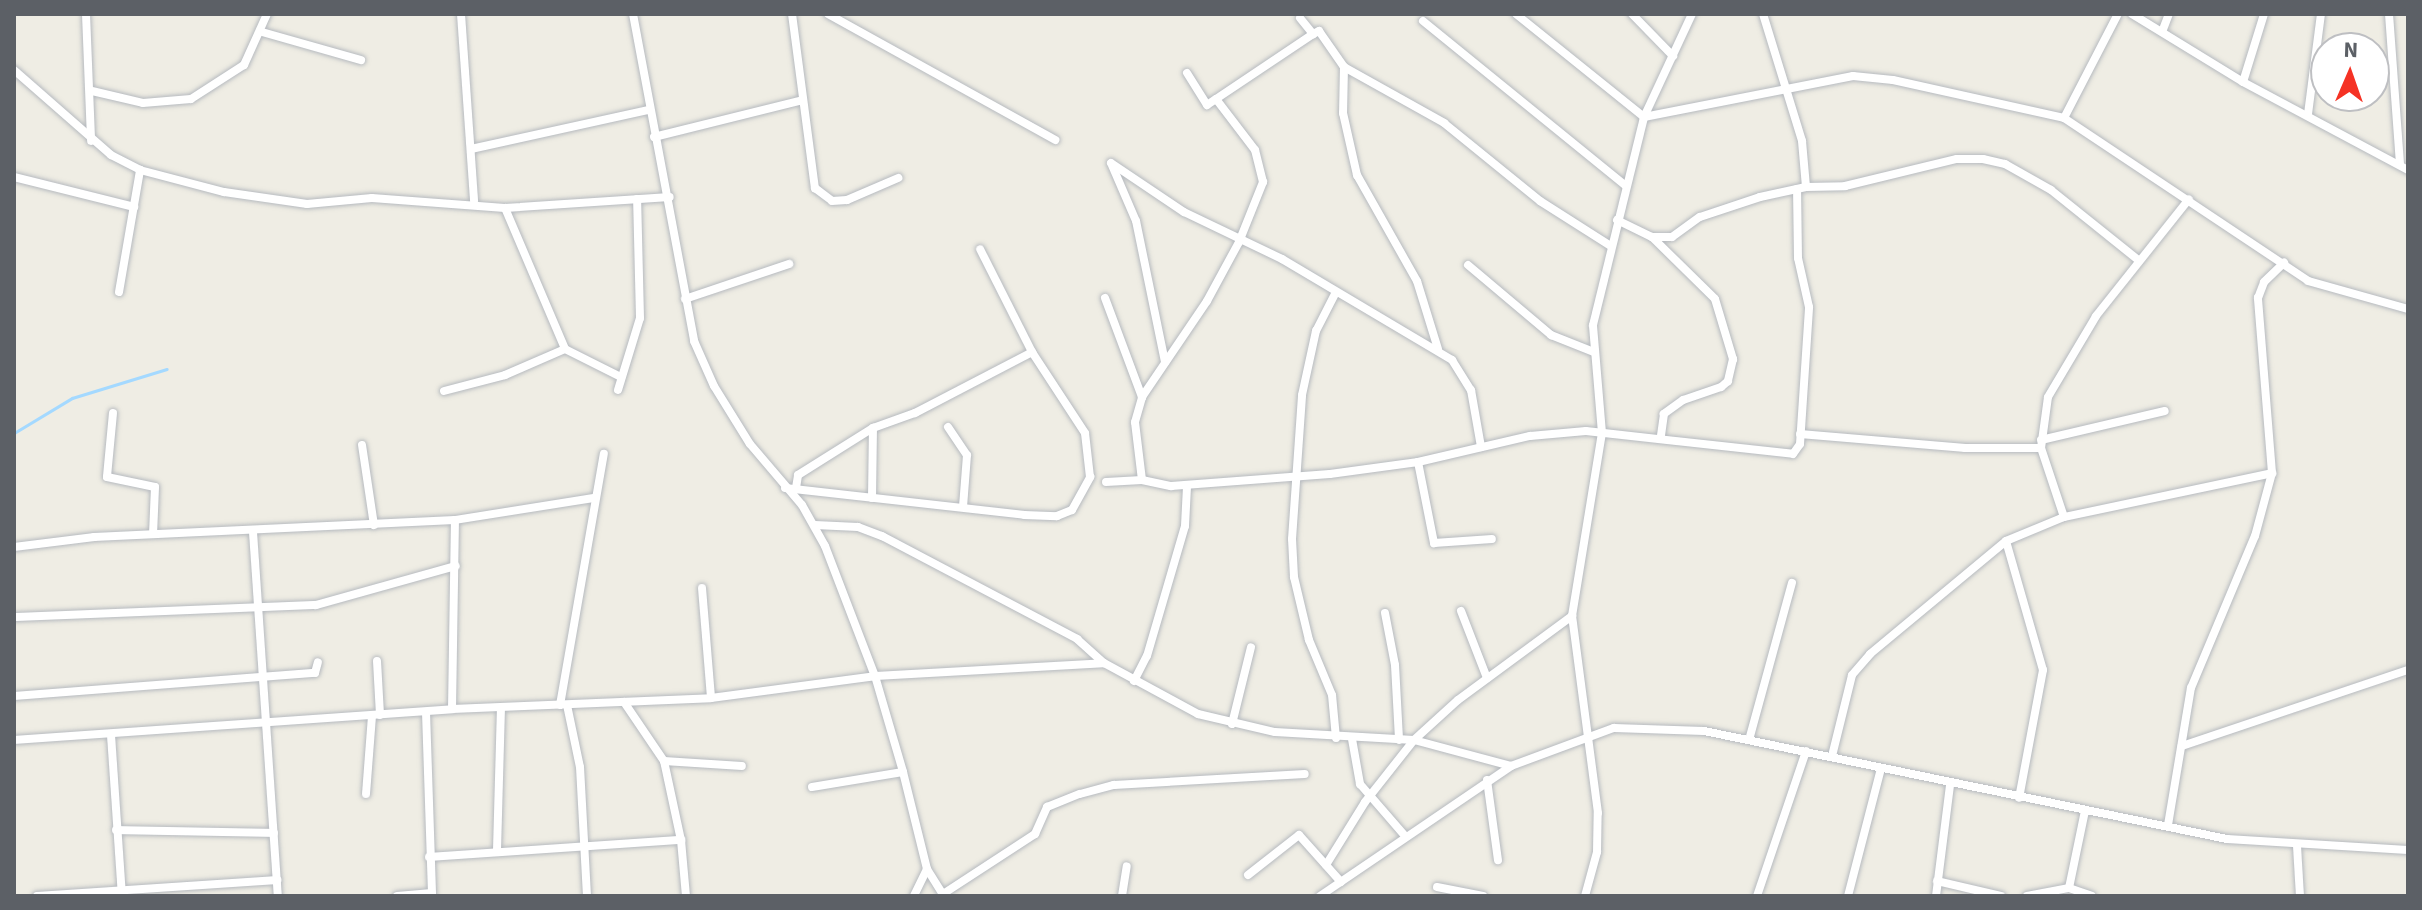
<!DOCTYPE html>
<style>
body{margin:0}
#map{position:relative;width:2422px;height:910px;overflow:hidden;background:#efede4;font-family:"Source Sans 3",sans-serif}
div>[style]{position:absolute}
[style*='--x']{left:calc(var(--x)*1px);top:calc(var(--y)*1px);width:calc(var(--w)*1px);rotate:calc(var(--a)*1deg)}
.stream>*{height:3px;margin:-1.5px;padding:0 1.5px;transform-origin:1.5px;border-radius:1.5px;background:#a4d9ff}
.roads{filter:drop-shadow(0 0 2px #b6babf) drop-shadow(0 0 2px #b6babf)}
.street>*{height:8px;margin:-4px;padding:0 4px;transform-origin:4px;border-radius:4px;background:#fff}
span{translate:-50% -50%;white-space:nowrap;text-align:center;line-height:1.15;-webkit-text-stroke:8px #fff;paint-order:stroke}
.frame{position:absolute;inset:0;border:16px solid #5c6066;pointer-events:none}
.north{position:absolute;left:2310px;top:32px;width:80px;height:80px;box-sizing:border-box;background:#fff;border:2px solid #bebfc2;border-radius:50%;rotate:2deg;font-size:22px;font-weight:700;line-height:32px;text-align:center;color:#5c6066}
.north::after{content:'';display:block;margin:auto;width:28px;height:36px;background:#f53224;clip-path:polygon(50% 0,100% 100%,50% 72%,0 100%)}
</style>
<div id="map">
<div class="stream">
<div style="--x:14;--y:433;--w:68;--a:-31.1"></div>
<div style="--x:72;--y:398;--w:99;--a:-17"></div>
</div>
<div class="roads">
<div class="street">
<div style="--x:86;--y:14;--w:127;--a:87.7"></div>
<div style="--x:461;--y:14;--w:188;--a:86"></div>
<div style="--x:633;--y:14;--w:333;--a:79.4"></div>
<div style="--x:694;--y:341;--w:49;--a:66"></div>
<div style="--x:714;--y:386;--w:68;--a:58.2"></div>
<div style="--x:750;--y:444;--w:80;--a:49.6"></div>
<div style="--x:802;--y:505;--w:47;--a:60.7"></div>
<div style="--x:825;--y:546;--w:139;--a:69"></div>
<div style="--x:875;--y:676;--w:100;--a:73.7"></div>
<div style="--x:903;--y:772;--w:100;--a:76.1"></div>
<div style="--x:927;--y:869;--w:30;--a:116"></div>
<div style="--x:792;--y:14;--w:176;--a:82.5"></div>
<div style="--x:815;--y:188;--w:21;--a:37"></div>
<div style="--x:832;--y:201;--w:15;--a:-4"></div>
<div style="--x:847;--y:200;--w:56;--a:-23.3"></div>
<div style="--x:828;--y:14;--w:260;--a:29"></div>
<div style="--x:1516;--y:14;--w:164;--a:38.8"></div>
<div style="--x:1644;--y:117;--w:213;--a:-11.1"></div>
<div style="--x:1853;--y:76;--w:40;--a:5.7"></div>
<div style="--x:1893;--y:80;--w:175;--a:12.5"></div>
<div style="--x:2064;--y:118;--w:293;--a:33.7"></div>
<div style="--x:2308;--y:281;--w:104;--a:15.6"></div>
<div style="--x:1632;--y:14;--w:59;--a:45.7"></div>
<div style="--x:1763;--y:14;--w:133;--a:72.9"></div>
<div style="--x:1802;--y:141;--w:46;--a:85"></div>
<div style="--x:2132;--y:14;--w:130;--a:31.5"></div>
<div style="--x:2243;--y:82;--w:187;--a:28.1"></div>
<div style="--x:2389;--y:14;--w:151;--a:85.8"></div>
<div style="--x:1300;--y:18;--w:21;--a:51"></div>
<div style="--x:1313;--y:34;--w:7;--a:-27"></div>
<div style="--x:1319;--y:31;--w:44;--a:55.2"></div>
<div style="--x:1344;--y:67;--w:115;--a:29.2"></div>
<div style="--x:1444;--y:123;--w:124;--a:39.1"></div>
<div style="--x:1540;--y:201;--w:84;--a:32.4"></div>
<div style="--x:1423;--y:21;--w:262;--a:39.1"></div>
<div style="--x:262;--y:32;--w:103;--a:15.8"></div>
<div style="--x:2162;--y:32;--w:19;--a:-69"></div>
<div style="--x:1344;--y:67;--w:46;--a:91.2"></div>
<div style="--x:1343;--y:113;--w:64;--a:77.3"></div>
<div style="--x:1357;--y:175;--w:122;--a:60.5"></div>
<div style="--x:1417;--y:281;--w:71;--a:72.8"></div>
<div style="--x:14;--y:70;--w:129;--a:41.2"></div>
<div style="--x:111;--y:155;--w:33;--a:27"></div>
<div style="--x:140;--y:170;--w:87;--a:14.7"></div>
<div style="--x:224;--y:192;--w:84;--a:8.2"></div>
<div style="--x:307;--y:204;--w:65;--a:-5.3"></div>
<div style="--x:372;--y:198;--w:133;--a:4.3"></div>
<div style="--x:505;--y:208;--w:165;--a:-3.8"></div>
<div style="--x:1187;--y:73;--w:38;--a:58"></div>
<div style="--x:1207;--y:105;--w:11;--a:-34"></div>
<div style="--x:2243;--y:82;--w:71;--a:-72.8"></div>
<div style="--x:92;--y:91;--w:52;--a:13.2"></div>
<div style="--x:143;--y:103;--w:48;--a:-4.8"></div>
<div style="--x:191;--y:99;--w:63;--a:-32.7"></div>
<div style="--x:244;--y:65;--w:56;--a:-65.7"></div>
<div style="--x:2308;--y:114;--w:101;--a:-82.6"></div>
<div style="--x:2064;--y:118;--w:117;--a:-62.6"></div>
<div style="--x:654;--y:137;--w:150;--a:-13.9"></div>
<div style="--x:471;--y:149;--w:182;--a:-12.4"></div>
<div style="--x:14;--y:177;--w:124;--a:14"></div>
<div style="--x:505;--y:208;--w:153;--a:66.9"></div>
<div style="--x:565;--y:349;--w:63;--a:26.6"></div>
<div style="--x:1617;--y:220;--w:39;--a:26"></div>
<div style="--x:1652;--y:237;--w:88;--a:44.5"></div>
<div style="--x:1715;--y:299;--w:63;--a:73.3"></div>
<div style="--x:1733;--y:359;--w:23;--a:103"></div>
<div style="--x:1728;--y:381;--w:9;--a:139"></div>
<div style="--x:1721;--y:387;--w:40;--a:161.1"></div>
<div style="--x:1683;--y:400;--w:24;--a:144"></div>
<div style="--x:1664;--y:414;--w:22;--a:98"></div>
<div style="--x:1652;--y:237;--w:20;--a:0"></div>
<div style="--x:1672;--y:237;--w:34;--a:-36"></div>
<div style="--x:1700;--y:217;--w:63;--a:-18.4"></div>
<div style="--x:1760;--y:197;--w:47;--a:-12.3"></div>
<div style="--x:1806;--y:187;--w:39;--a:-1"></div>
<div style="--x:1845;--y:186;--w:115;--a:-13.6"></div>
<div style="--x:1957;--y:159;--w:26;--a:0"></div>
<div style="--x:1983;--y:159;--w:23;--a:13"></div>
<div style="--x:2005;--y:164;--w:53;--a:29.5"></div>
<div style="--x:2051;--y:190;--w:110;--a:38.7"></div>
<div style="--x:1468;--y:265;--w:109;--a:40.1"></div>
<div style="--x:1551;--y:335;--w:46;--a:21.6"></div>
<div style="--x:119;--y:292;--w:124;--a:-80.2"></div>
<div style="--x:1105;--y:298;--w:106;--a:69.5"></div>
<div style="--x:685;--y:299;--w:110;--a:-18.6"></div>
<div style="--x:1165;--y:362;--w:144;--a:-101.6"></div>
<div style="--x:1136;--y:221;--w:63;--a:-113.3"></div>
<div style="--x:1111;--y:163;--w:88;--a:33.9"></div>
<div style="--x:1184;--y:212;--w:109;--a:25.6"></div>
<div style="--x:1282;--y:259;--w:198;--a:30.7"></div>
<div style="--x:1452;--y:360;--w:36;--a:58"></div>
<div style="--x:1471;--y:390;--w:58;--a:80"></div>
<div style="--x:618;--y:390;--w:75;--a:-73"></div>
<div style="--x:640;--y:318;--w:119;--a:-91.4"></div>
<div style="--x:444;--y:391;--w:63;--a:-14.7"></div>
<div style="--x:505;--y:375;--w:65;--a:-23.4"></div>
<div style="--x:113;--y:413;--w:64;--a:95.4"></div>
<div style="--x:107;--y:477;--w:49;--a:11.8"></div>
<div style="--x:155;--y:487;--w:47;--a:92.4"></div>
<div style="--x:948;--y:427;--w:34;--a:56"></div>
<div style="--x:967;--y:455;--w:52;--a:94.4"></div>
<div style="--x:1800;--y:434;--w:166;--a:4.8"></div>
<div style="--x:1965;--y:448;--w:76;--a:0"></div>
<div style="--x:2041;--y:440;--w:127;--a:-13.2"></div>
<div style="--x:362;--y:445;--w:81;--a:81.5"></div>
<div style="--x:1418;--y:462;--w:83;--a:78.8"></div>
<div style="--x:1434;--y:543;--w:58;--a:-3.9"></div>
<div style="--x:1142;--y:480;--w:58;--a:-96.9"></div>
<div style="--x:1135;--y:422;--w:26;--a:-74"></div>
<div style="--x:1142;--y:397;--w:116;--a:-55.9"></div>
<div style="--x:1207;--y:301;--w:67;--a:-61.5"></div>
<div style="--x:1239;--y:242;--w:65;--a:-68.2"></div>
<div style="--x:1263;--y:182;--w:33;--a:-104"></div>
<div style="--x:1255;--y:150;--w:64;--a:-127.4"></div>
<div style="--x:1216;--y:99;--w:117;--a:-33.8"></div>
<div style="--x:1106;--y:482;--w:36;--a:-3"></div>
<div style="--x:1142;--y:480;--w:30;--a:12"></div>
<div style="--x:1171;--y:486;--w:159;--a:-4.3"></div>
<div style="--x:1330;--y:474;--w:89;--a:-7.8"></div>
<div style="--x:1418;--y:462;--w:115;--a:-13.1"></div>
<div style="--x:1530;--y:436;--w:56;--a:-5.1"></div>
<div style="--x:1586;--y:431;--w:208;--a:6.3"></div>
<div style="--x:1793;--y:454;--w:12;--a:-55"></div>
<div style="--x:1800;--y:444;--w:137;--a:-86.2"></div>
<div style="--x:1809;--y:307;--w:50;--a:-102.7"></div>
<div style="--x:1798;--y:258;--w:69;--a:-90.8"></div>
<div style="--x:785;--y:488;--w:241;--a:6.4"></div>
<div style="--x:1024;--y:515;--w:33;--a:2"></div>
<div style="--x:1057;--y:516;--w:16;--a:-22"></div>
<div style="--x:1072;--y:510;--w:38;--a:-61"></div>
<div style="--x:1090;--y:477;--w:44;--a:-96.5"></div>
<div style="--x:1085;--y:433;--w:97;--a:-123.2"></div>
<div style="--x:1032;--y:352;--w:115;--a:-116.8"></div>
<div style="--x:796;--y:488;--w:13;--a:-81"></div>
<div style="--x:798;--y:475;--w:89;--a:-32.1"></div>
<div style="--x:873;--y:428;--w:45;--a:-19.7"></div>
<div style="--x:915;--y:413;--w:132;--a:-27.5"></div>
<div style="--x:872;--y:498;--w:70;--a:-89.2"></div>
<div style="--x:2064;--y:517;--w:73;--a:-108.4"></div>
<div style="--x:2041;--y:448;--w:51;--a:-82.2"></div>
<div style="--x:2048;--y:397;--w:94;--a:-59.3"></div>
<div style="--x:2096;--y:316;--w:149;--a:-51.5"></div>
<div style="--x:815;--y:525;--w:43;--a:2.7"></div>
<div style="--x:858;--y:527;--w:26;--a:21"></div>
<div style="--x:882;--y:536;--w:221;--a:27.8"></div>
<div style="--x:1077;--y:639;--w:36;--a:42"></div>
<div style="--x:1104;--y:663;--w:107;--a:28.5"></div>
<div style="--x:1198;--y:714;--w:79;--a:13.2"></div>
<div style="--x:1275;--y:732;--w:139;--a:3.3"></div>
<div style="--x:1414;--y:740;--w:100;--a:15"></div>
<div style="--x:253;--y:532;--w:365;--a:86.1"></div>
<div style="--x:2006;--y:541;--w:134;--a:74"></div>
<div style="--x:2043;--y:670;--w:130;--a:100.6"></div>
<div style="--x:14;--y:547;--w:81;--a:-7.1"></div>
<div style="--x:94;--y:537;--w:361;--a:-2.7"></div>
<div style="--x:455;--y:520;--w:141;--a:-9"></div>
<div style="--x:702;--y:588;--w:110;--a:85.3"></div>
<div style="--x:1461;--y:611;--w:72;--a:68.8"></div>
<div style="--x:1385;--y:613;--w:53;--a:79.1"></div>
<div style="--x:1395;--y:665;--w:75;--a:86.9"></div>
<div style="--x:14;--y:617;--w:302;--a:-2.3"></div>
<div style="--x:316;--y:605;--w:145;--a:-15.6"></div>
<div style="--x:377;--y:661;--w:54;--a:86.8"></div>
<div style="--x:1134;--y:681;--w:28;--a:-63"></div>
<div style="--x:1147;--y:656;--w:135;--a:-73.7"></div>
<div style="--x:1185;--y:526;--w:40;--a:-87.1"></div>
<div style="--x:14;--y:696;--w:302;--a:-4.4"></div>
<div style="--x:315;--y:673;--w:11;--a:-75"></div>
<div style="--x:624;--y:702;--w:71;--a:55.9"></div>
<div style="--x:664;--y:761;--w:81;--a:77.9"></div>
<div style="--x:681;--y:840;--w:56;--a:84.9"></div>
<div style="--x:560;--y:705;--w:255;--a:-80.1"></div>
<div style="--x:567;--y:705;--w:63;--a:78.2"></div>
<div style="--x:580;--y:767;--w:129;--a:86.9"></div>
<div style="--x:452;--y:709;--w:189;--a:-89.1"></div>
<div style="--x:426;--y:712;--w:184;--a:88.1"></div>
<div style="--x:1232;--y:724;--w:79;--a:-76.1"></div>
<div style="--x:111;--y:735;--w:161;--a:86.1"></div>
<div style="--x:1336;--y:738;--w:43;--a:-95.3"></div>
<div style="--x:1332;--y:695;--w:60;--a:-112.7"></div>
<div style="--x:1309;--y:640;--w:65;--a:-103.4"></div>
<div style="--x:1294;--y:577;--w:38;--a:-93"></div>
<div style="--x:1292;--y:539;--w:144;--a:-86"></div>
<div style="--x:1302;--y:395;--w:66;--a:-77.7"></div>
<div style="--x:1316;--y:331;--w:44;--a:-62.9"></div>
<div style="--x:1352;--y:739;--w:46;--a:79.9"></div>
<div style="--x:1360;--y:784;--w:69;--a:49.1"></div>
<div style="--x:14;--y:740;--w:439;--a:-4"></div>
<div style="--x:452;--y:709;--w:259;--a:-2.4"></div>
<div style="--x:711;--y:698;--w:165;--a:-7.6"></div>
<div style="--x:875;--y:676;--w:229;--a:-3.2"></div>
<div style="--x:1749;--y:740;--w:163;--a:-74.7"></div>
<div style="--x:2182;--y:746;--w:238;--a:-18.6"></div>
<div style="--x:1832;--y:756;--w:83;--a:-76.1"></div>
<div style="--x:1852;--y:675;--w:28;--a:-49"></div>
<div style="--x:1870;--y:654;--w:177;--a:-39.7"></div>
<div style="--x:2006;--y:541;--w:63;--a:-22.5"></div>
<div style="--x:2064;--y:517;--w:213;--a:-11.9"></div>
<div style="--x:664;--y:761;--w:78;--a:3.7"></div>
<div style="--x:1487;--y:780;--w:81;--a:82.2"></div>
<div style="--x:812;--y:787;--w:92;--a:-9.4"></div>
<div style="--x:366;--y:794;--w:78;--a:-85.6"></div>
<div style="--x:2168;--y:825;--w:139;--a:-80.5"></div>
<div style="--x:2191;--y:688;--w:165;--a:-67.2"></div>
<div style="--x:2255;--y:536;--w:65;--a:-74.9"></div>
<div style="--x:2272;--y:473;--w:176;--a:-94.6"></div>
<div style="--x:2258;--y:298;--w:17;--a:-69"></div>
<div style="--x:2264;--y:282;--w:28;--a:-44"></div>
<div style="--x:116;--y:830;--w:158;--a:1.1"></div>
<div style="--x:2297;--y:846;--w:50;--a:86.6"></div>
<div style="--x:497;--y:850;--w:142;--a:-88.4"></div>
<div style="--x:429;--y:857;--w:253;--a:-3.9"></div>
<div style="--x:1326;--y:865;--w:74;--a:-58.2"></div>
<div style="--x:1365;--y:802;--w:79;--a:-51.7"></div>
<div style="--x:1414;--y:740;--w:59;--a:-42.3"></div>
<div style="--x:1458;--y:700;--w:142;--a:-36.4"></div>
<div style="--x:927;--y:869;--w:32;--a:58"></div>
<div style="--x:1248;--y:875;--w:65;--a:-38.1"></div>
<div style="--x:1299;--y:835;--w:63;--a:48.2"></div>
<div style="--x:1937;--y:881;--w:66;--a:13.2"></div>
<div style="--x:1437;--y:887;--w:47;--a:11.1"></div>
<div style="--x:2069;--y:888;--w:79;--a:-78.3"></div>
<div style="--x:943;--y:894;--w:110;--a:-33.1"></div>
<div style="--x:1035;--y:834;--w:30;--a:-66"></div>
<div style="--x:1047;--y:807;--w:35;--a:-22"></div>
<div style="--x:1080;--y:794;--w:35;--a:-15"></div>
<div style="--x:1114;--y:785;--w:191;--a:-3.3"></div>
<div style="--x:37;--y:896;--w:241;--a:-3.8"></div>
<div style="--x:397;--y:896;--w:35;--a:-5"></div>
<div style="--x:1122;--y:896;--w:30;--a:-81"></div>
<div style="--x:1320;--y:896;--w:231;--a:-34.2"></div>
<div style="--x:1511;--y:766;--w:110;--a:-20.3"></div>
<div style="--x:1614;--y:728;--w:90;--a:1.9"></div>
<div style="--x:1704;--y:731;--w:534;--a:11.67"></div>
<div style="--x:2227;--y:839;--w:181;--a:3.5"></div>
<div style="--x:1585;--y:896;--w:46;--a:-74.7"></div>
<div style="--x:1597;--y:852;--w:39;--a:-89"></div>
<div style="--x:1598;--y:813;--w:199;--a:-97.5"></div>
<div style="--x:1572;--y:616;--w:185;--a:-80.7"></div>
<div style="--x:1602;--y:433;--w:108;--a:-94.8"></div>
<div style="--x:1593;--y:325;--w:214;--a:-76.2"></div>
<div style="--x:1644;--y:117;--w:114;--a:-65"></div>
<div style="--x:1757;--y:896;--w:153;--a:-71.3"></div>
<div style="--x:1848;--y:896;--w:132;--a:-75.5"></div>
<div style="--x:1936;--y:896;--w:112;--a:-82.8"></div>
<div style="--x:2027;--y:896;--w:43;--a:-10.8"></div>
<div style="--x:2069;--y:888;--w:24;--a:19"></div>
</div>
</div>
<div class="frame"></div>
<div class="north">N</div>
</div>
